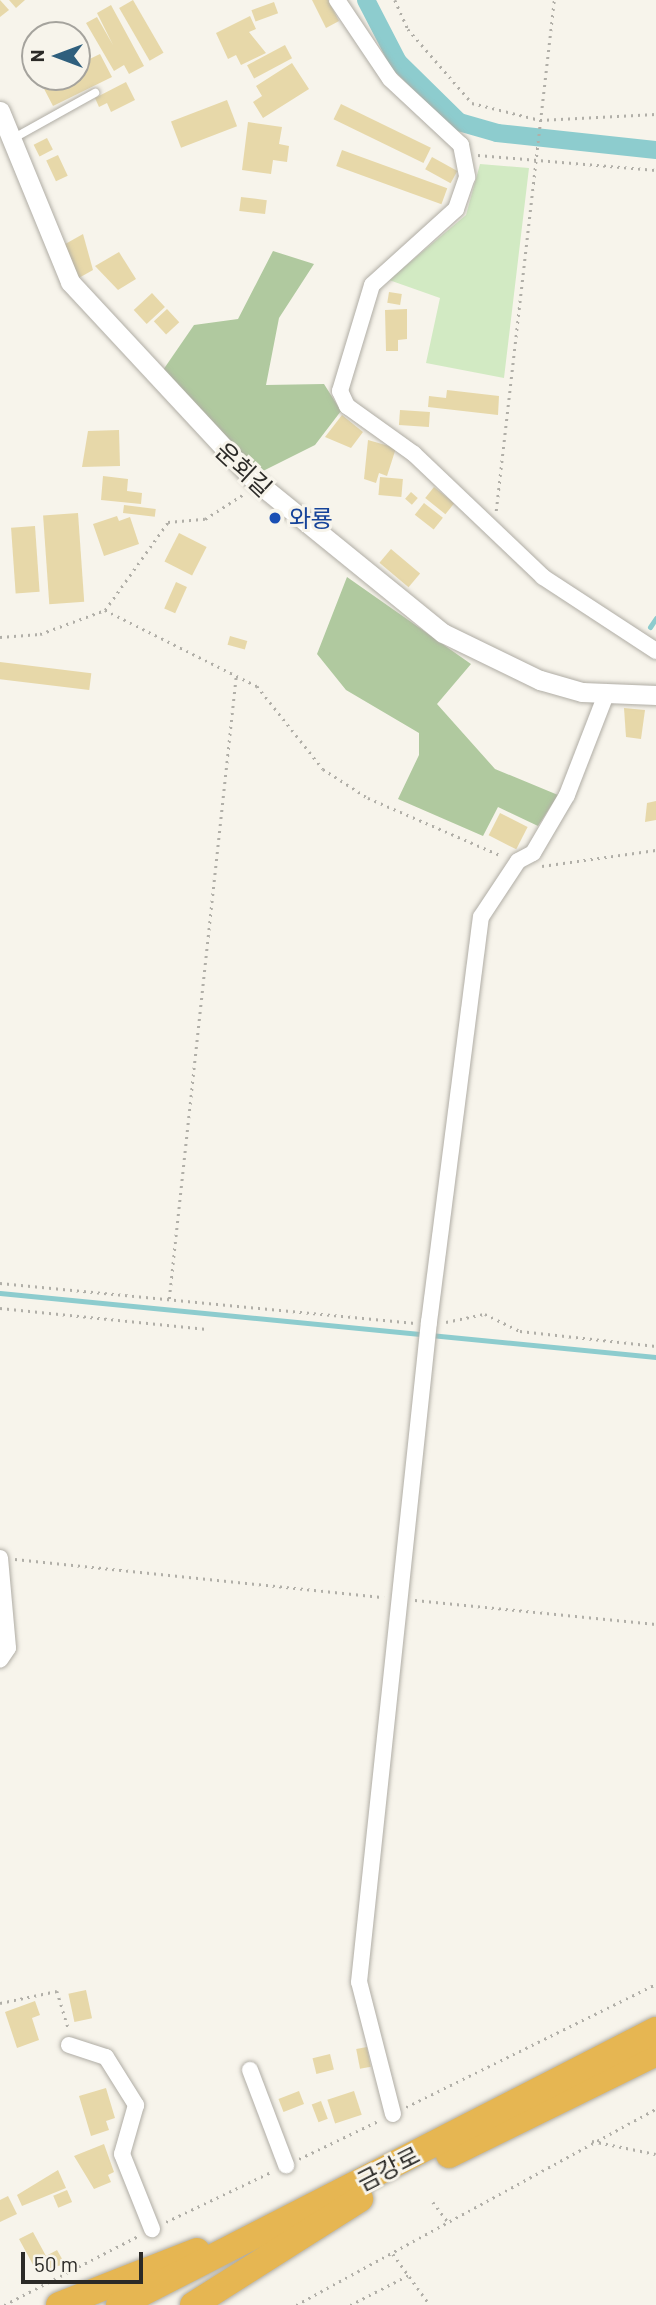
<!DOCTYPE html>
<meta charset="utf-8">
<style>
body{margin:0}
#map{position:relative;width:656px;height:2305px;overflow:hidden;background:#f7f4eb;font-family:Barlow,"Noto Sans KR",sans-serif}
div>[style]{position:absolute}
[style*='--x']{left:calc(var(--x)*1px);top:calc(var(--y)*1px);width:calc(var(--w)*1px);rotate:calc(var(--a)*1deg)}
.green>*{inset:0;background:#d2eac3}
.forest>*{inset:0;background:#b0c99f}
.stream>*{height:5px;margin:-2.5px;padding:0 2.5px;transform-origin:2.5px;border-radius:2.5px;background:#8dccce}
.canal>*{height:18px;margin:-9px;padding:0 9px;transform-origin:9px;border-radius:9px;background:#8dccce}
.building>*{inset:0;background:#e7d8a9;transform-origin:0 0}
.path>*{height:2.5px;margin-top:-1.25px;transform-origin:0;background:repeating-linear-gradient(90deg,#b1afa8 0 2px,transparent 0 7px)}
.roads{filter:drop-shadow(0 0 2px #b0ada5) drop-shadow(0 0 2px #b0ada5)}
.service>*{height:8px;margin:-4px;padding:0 4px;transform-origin:4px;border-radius:4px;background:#fff}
.minor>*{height:16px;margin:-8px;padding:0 8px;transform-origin:8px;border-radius:8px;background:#fff}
.tertiary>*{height:19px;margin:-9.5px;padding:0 9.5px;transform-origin:9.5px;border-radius:9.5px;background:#fff}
.trunk>*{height:26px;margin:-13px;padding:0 13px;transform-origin:13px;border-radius:13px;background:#e6b652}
.dots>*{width:19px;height:19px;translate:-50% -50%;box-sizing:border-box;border:4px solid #f7f4eb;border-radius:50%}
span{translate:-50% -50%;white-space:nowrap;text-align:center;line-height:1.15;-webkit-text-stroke:6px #f7f4eb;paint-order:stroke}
.street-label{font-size:24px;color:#2b2a27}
.transit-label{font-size:24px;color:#164399}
.left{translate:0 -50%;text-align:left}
.north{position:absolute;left:21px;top:21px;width:70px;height:70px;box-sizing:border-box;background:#f7f4eb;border:2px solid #a5a39d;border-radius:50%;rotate:270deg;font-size:19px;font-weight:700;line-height:28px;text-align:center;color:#2b2a27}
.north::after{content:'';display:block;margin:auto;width:24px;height:32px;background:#2f5f7d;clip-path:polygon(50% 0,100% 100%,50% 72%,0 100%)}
.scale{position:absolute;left:21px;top:2252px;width:122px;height:32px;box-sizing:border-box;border:4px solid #2b2a27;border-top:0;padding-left:9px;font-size:21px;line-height:24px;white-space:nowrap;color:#2b2a27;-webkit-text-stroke:5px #f7f4eb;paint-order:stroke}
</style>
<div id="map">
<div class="green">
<div style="clip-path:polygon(480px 164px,529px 168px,504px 378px,426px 363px,440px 298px,389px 280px,466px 215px)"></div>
</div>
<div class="forest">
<div style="clip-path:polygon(273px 251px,314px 264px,279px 318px,266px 385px,324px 384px,341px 411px,315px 445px,257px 474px,161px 373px,194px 325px,238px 319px)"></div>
<div style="clip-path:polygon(347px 577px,471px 664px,437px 704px,495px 769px,558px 795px,538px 826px,498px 807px,483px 836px,398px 799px,419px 755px,419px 733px,346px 690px,317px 654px)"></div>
</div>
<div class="stream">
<div style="--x:650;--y:627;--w:11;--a:-56"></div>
<div style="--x:0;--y:1293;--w:659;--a:5.57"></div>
</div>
<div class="canal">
<div style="--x:366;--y:0;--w:70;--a:62.7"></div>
<div style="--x:398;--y:62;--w:86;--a:44.5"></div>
<div style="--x:459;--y:122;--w:40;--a:16"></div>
<div style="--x:497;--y:133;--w:160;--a:6.1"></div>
</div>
<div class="building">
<div style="clip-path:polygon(0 0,9px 10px,0 17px)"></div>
<div style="clip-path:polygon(9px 0,25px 0,16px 8px)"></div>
<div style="left:133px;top:0;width:61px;height:16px;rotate:60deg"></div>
<div style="clip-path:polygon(312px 0,328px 0,339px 21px,326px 28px)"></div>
<div style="left:274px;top:2px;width:12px;height:24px;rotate:70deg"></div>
<div style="clip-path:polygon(111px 5px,144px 66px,129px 74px,124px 65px,114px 71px,86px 23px,97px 17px,113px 45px,97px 13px)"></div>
<div style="clip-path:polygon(250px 16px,256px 29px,249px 32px,266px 53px,241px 65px,236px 55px,228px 59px,216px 33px)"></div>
<div style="left:285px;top:45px;width:15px;height:43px;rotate:62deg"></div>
<div style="clip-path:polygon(100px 54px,112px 77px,53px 106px,41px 83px,77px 77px,77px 65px)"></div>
<div style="clip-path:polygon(292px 63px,309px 89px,263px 118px,253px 102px,262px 96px,256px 86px)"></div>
<div style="clip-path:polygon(126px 82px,135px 100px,111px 112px,107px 103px,99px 107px,95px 98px)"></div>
<div style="left:227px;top:100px;width:28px;height:60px;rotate:69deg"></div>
<div style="left:341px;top:104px;width:100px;height:17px;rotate:26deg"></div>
<div style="clip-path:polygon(248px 122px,282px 127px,279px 144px,289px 146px,287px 162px,273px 160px,271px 174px,242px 170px)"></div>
<div style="left:47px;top:138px;width:13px;height:15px;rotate:63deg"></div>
<div style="left:342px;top:150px;width:112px;height:17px;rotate:20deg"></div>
<div style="left:58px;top:155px;width:23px;height:13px;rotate:65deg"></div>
<div style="left:432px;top:157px;width:29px;height:14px;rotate:29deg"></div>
<div style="left:241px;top:197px;width:26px;height:14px;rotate:7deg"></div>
<div style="clip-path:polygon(83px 234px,93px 270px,77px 279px,60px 247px)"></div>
<div style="clip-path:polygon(119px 252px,136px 279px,118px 290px,95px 266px)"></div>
<div style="left:389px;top:292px;width:13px;height:11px;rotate:9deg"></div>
<div style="left:152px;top:293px;width:19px;height:25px;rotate:47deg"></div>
<div style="left:167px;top:309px;width:18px;height:18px;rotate:47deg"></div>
<div style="clip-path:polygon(407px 309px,407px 339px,398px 340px,398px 351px,386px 351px,385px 310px)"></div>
<div style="clip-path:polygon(447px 390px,499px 396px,498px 415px,428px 407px,429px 396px,446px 398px)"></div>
<div style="left:400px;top:410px;width:30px;height:15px;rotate:4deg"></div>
<div style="clip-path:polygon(342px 415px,363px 432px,351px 448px,325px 437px)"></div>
<div style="clip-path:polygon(119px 430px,120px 466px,82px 467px,88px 431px)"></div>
<div style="clip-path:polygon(368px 440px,396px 448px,387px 476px,379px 473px,376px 483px,364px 479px)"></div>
<div style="clip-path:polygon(103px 476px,128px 479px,127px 491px,142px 493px,141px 504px,101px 500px)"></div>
<div style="left:380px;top:477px;width:23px;height:18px;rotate:5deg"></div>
<div style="left:434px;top:487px;width:26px;height:14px;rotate:39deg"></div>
<div style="left:411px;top:492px;width:9px;height:9px;rotate:41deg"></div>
<div style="left:424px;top:503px;width:24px;height:15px;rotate:38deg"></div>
<div style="left:124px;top:505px;width:32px;height:8px;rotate:7deg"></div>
<div style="left:78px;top:513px;width:89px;height:35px;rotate:86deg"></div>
<div style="clip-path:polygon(117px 516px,119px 521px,130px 517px,139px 544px,104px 556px,93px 524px)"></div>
<div style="left:35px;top:526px;width:66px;height:24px;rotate:86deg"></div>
<div style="left:179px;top:533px;width:31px;height:32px;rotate:27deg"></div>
<div style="left:391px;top:549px;width:38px;height:18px;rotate:40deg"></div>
<div style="left:176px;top:582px;width:12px;height:29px;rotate:24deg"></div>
<div style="left:230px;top:636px;width:18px;height:9px;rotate:16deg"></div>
<div style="left:0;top:662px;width:92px;height:17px;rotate:7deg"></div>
<div style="clip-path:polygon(624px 708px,645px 710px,641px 739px,626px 737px)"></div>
<div style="clip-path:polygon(656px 801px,656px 820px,645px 822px,647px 803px)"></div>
<div style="left:500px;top:813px;width:31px;height:25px;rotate:27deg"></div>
<div style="left:86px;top:1990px;width:29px;height:18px;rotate:78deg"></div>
<div style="clip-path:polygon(35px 2001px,40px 2015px,32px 2018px,39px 2040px,17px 2048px,5px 2012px)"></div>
<div style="left:367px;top:2047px;width:20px;height:11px;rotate:79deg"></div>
<div style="left:330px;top:2054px;width:16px;height:18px;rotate:76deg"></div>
<div style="clip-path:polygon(106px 2088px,115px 2118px,106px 2121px,109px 2130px,91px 2136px,79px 2096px)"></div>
<div style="left:299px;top:2091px;width:14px;height:22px;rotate:69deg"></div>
<div style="left:354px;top:2091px;width:25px;height:28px;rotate:72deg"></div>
<div style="left:321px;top:2101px;width:19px;height:10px;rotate:69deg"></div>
<div style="clip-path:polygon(104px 2144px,114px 2172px,108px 2175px,111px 2182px,94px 2189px,74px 2156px)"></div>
<div style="clip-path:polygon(58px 2170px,66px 2188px,22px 2206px,17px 2195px)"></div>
<div style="left:67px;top:2190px;width:13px;height:15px;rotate:67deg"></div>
<div style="clip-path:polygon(8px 2196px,17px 2214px,0 2222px,0 2200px)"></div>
<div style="clip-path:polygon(33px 2232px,46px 2256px,57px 2250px,65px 2264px,37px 2272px,19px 2239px)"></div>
</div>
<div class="path">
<div style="--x:395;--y:0;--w:32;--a:66"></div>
<div style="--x:408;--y:29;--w:98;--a:49.1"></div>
<div style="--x:472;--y:103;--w:70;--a:14"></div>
<div style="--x:540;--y:120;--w:116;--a:-3"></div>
<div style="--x:478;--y:155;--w:179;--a:4.8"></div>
<div style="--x:496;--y:511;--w:514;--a:-83.52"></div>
<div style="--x:105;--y:610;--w:170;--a:26.6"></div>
<div style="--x:257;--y:686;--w:106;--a:51.5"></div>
<div style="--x:323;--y:769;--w:54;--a:32.8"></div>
<div style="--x:368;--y:798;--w:146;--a:23.4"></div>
<div style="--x:0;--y:637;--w:40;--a:-4.3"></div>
<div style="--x:40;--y:634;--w:69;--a:-20.3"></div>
<div style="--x:105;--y:610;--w:108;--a:-54.4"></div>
<div style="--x:168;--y:522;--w:37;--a:-5"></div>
<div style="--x:205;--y:519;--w:46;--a:-32.7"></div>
<div style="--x:542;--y:866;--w:115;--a:-8"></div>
<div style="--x:0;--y:1283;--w:417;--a:5.5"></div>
<div style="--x:169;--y:1299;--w:627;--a:-83.86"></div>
<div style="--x:0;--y:1308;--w:208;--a:5.8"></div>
<div style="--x:446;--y:1322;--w:40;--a:-12"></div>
<div style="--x:485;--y:1314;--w:39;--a:26"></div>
<div style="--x:520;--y:1331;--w:137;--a:6.3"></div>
<div style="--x:15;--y:1559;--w:371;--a:5.9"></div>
<div style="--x:415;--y:1600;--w:242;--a:5.7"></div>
<div style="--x:0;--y:2003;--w:58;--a:-11.9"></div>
<div style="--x:57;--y:1991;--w:39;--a:73"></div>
<div style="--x:406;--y:2107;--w:279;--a:-26.2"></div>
<div style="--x:592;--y:2141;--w:65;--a:11.5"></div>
<div style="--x:299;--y:2159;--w:88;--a:-25.7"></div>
<div style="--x:433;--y:2202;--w:25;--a:53"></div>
<div style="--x:166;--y:2222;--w:116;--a:-25.5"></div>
<div style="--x:393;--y:2254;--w:63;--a:54"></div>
<div style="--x:4;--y:2305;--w:151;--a:-27.2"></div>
<div style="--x:296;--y:2305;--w:410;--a:-28.6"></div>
<div style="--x:350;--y:2305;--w:66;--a:-27"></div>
</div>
<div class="roads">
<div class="service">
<div style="--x:14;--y:138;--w:93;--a:-29.1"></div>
</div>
<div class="minor">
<div style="--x:337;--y:0;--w:95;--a:56.1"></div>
<div style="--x:390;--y:79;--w:97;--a:42.9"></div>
<div style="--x:461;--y:145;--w:33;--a:79"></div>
<div style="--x:467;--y:177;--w:34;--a:109"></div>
<div style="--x:456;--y:209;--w:113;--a:137.9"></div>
<div style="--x:372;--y:285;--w:111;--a:106.8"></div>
<div style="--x:340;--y:391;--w:17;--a:65"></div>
<div style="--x:347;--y:406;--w:82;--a:35.6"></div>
<div style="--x:414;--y:454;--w:178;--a:43.6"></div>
<div style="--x:543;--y:577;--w:135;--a:33.2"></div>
<div style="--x:0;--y:1558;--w:90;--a:84.9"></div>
<div style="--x:8;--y:1648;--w:14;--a:124"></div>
<div style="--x:69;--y:2045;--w:39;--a:18"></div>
<div style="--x:106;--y:2057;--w:57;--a:58"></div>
<div style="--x:136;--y:2105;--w:51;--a:105.9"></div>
<div style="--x:122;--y:2154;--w:81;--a:68.2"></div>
<div style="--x:250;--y:2070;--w:102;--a:69.2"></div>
<div style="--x:393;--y:2114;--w:136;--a:-104.4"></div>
<div style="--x:359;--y:1982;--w:664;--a:-83.95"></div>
<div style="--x:429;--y:1322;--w:408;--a:-82.7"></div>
<div style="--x:481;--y:917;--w:67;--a:-56.5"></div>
<div style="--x:518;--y:861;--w:17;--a:-28"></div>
<div style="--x:533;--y:853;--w:67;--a:-59.6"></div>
<div style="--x:567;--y:795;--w:110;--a:-68.8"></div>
</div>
<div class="tertiary">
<div style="--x:0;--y:111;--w:185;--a:67.7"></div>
<div style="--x:70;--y:282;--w:267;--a:47.1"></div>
<div style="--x:252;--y:478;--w:246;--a:39.1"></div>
<div style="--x:443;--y:633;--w:108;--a:25.9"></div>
<div style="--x:540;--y:680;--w:44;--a:15.9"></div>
<div style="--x:582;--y:692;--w:74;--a:2.3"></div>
</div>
<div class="trunk">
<div style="--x:449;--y:2155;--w:231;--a:-26.2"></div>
<div style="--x:59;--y:2305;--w:148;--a:-21.4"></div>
<div style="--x:119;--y:2305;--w:603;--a:-27.12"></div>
<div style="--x:193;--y:2305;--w:198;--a:-32.4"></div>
</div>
</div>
<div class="dots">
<div style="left:275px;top:518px;background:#1a4fb4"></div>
</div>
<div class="street-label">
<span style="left:244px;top:469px;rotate:43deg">운회길</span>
<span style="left:388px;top:2168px;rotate:-27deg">금강로</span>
</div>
<div class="transit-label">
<span class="left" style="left:289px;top:518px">와룡</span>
</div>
<div class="north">N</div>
<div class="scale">50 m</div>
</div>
